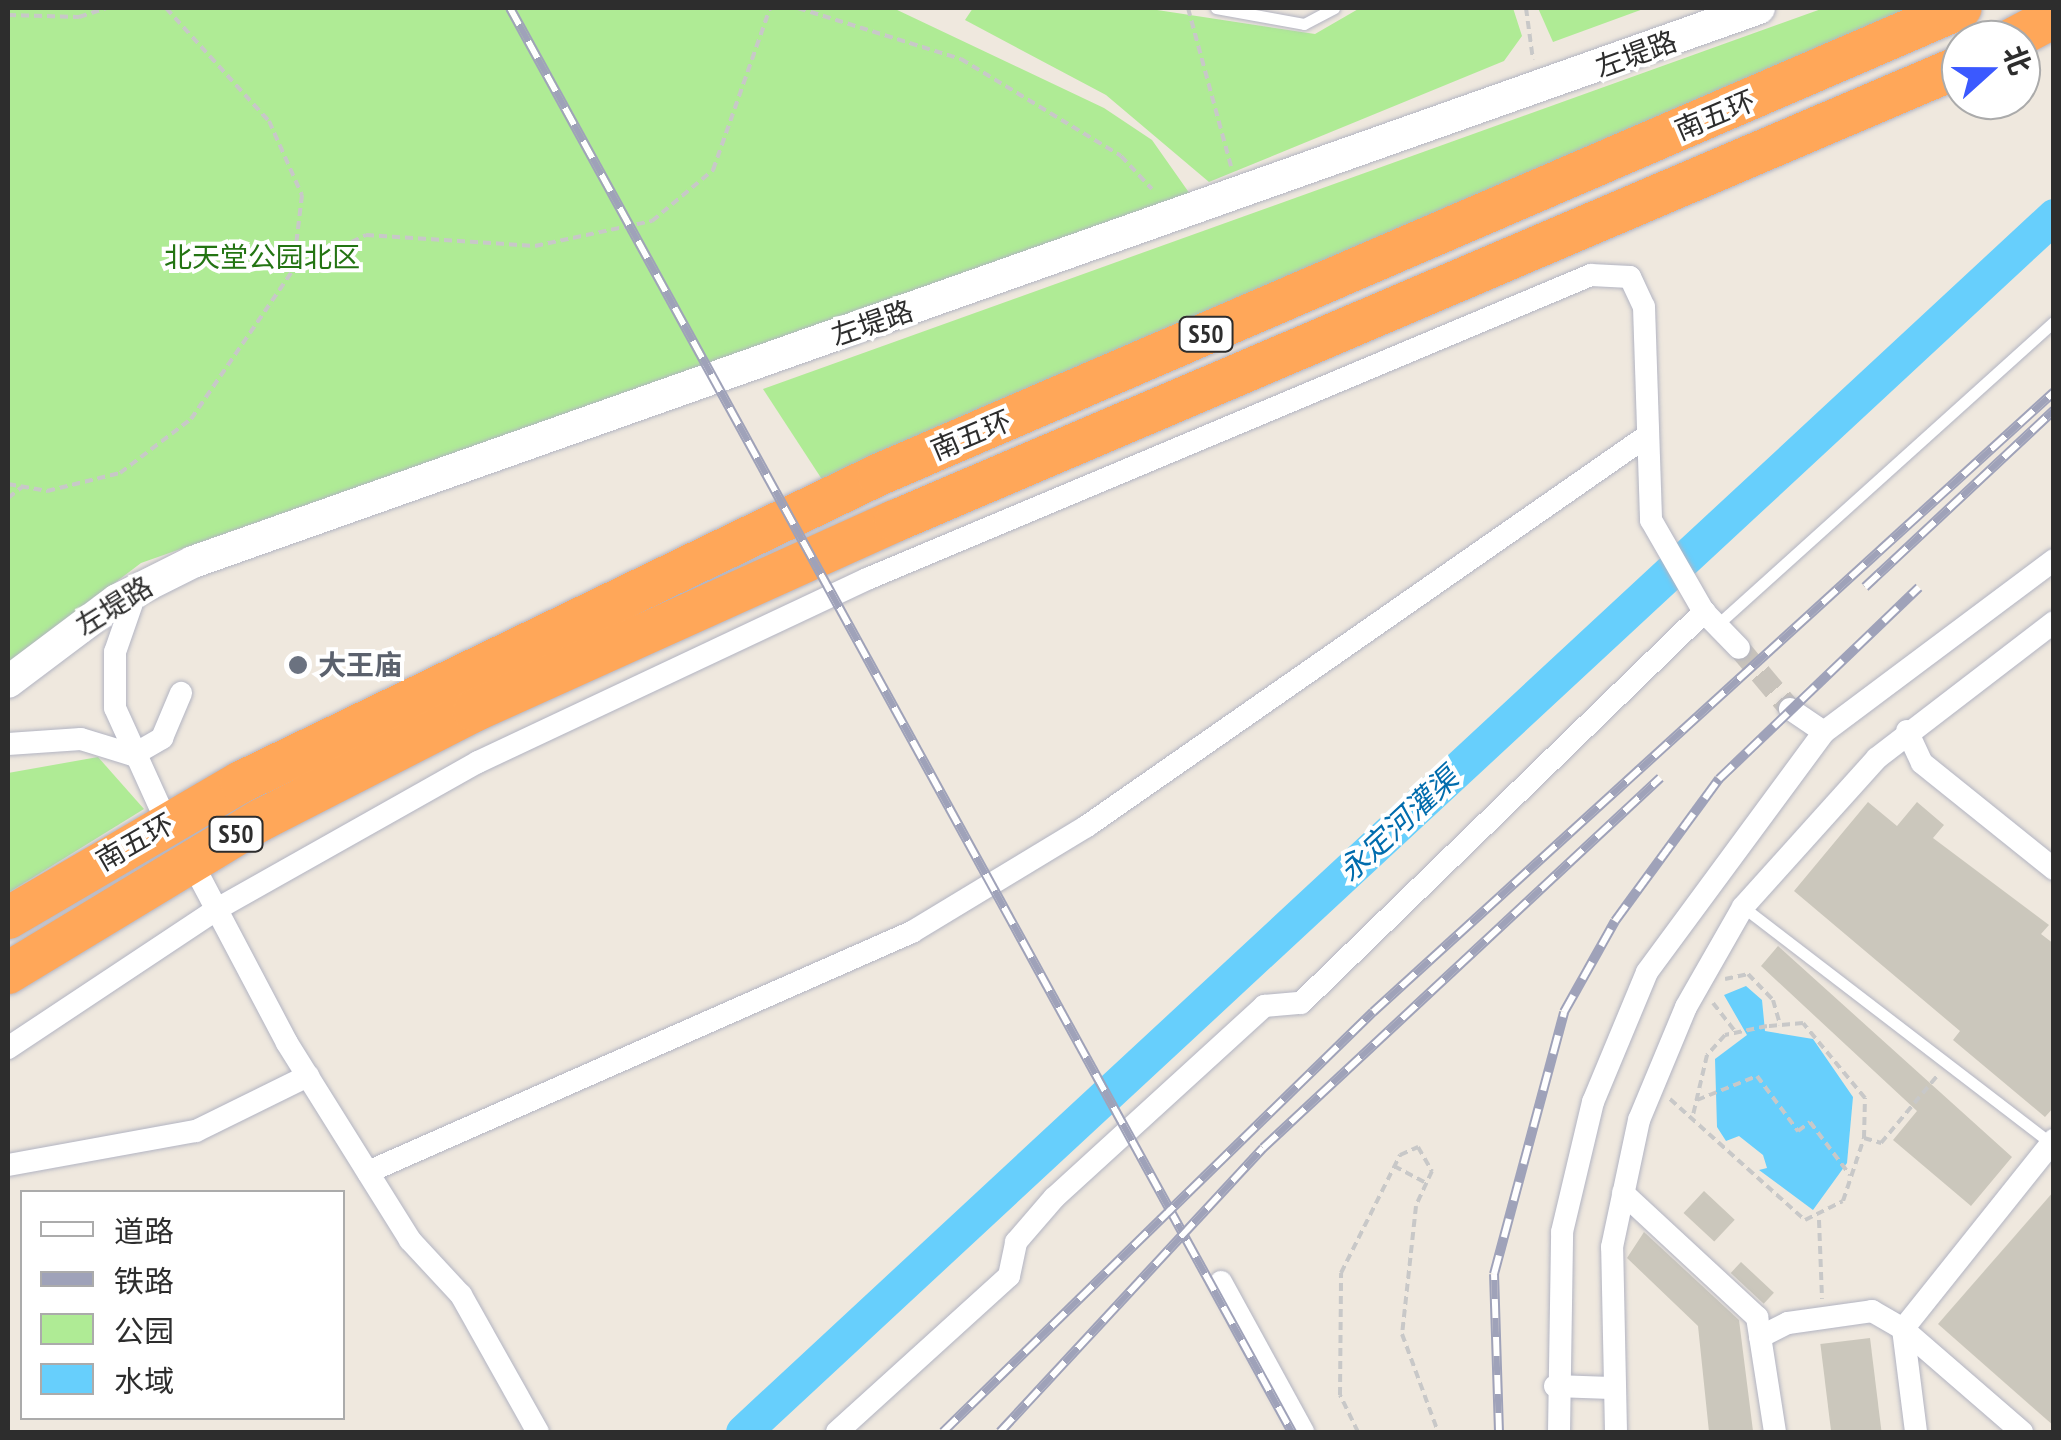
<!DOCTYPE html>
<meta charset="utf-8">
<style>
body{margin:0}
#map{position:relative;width:2061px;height:1440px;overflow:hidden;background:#efe8de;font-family:"PT Sans Narrow","Noto Sans SC",sans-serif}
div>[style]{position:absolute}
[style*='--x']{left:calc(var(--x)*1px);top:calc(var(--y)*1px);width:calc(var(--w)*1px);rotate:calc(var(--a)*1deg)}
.green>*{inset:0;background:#afeb95}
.water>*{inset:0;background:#67cffc}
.river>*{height:35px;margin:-17.5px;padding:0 17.5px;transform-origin:17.5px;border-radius:17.5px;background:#67cffc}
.building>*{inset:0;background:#cbc7bc;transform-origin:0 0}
.minor-tunnel>*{height:22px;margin-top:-11px;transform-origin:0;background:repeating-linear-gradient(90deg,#c8c3bb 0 22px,transparent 0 33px)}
.path>*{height:4px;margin-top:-2px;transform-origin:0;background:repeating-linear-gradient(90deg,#c8c8c8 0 8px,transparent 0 13px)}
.roads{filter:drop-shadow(0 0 2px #b2b4c2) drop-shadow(0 0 2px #b2b4c2)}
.service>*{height:11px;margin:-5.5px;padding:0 5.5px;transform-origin:5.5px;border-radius:5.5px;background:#fff}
.minor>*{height:22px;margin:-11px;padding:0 11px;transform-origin:11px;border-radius:11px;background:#fff}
.secondary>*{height:32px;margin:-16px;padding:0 16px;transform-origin:16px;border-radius:16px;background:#fff}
.motorway>*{height:42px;margin:-21px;padding:0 21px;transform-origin:21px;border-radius:21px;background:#ffa759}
.rail>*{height:10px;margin-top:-5px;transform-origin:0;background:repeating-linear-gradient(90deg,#fff 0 19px,#9fa2b9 0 38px);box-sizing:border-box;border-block:2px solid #9fa2b9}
.dots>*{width:28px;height:28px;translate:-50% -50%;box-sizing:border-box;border:5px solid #fff;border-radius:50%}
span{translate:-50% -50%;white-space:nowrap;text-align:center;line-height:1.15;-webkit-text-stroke:8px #fff;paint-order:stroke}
.shield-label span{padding:2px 8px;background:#fff;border:2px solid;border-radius:8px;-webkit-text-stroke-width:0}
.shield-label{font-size:25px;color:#2d2d2d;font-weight:700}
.street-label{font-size:28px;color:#2d2d2d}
.park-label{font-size:28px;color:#237413}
.worship-label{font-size:28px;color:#5b616d;font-weight:700}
.left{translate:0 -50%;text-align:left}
.water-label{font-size:30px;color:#006cad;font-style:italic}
.frame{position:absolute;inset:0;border:10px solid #2d2d2d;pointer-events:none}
.legend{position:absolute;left:20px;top:1190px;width:325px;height:230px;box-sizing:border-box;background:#fff;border:2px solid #ababab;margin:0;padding:12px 18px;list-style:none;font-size:30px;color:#2d2d2d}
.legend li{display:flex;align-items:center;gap:20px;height:50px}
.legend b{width:50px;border:2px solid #ababab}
.north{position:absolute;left:1941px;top:20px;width:100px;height:100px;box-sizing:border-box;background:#fff;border:2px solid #ababab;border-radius:50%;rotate:69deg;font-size:28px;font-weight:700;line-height:40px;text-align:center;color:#2d2d2d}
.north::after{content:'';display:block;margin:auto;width:35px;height:45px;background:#3b59ff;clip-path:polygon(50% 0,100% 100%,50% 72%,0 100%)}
</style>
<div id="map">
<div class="green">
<div style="clip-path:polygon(8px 8px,893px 8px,1104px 108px,1152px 140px,1190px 194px,141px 563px,8px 664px)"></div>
<div style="clip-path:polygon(973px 8px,1144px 8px,1315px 34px,1360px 8px,1513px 8px,1522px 36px,1504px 61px,1209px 182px,1106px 95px,965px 20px)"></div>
<div style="clip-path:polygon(1538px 8px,1646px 8px,1553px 42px)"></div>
<div style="clip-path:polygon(1824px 8px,1912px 8px,825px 484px,763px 389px)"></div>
<div style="clip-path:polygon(98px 757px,144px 809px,8px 893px,8px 773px)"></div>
</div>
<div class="water">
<div style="clip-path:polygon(1746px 986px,1762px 1000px,1765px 1031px,1813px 1039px,1853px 1097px,1847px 1163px,1813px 1210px,1759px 1170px,1767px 1168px,1763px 1155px,1739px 1136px,1726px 1141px,1717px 1127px,1715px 1059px,1747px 1035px,1724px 995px)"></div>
</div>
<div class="river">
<div style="--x:743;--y:1432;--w:1788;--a:-42.85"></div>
</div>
<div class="building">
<div style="clip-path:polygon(1868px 802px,1897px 826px,1917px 802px,1944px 825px,1933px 838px,2049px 925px,2041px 934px,2054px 944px,2054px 1107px,2045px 1117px,1953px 1040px,1960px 1031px,1794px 891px)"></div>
<div style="clip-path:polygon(1778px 946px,2012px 1157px,1971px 1206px,1893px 1140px,1917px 1111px,1761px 966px)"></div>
<div style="left:1704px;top:1191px;width:42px;height:30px;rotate:43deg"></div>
<div style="clip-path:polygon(2054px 1191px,2054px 1426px,1938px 1324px)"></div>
<div style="clip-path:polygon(1644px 1232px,1739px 1320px,1753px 1431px,1709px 1432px,1698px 1326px,1627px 1258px)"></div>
<div style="left:1741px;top:1262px;width:45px;height:15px;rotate:43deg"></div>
<div style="left:1870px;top:1338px;width:95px;height:50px;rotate:83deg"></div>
</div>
<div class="minor-tunnel">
<div style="--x:1739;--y:648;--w:80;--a:50.1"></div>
</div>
<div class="path">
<div style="--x:166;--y:8;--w:153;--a:47.7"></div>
<div style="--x:269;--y:121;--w:81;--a:66"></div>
<div style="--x:302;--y:195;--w:76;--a:96.8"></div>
<div style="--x:798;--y:8;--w:171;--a:17.4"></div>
<div style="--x:961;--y:59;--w:187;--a:31.2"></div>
<div style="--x:1121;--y:156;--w:45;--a:46.8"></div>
<div style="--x:1188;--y:8;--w:164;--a:74.8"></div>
<div style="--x:1526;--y:8;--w:52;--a:82.3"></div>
<div style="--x:8;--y:15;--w:71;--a:1.6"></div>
<div style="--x:79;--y:17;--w:28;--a:-18"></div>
<div style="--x:8;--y:484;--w:40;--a:10"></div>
<div style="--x:47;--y:491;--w:75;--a:-13.9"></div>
<div style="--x:120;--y:473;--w:89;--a:-37.3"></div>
<div style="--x:191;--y:419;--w:181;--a:-55.6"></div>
<div style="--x:293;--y:270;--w:81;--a:-25.6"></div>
<div style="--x:366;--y:235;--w:169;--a:3.7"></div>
<div style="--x:535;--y:246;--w:120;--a:-12.1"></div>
<div style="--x:652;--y:221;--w:80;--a:-39.9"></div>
<div style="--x:713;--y:170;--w:172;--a:-70.6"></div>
<div style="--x:8;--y:498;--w:18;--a:-38"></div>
<div style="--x:1725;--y:979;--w:24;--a:-12"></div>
<div style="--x:1748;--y:974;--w:36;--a:46"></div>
<div style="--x:1773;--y:1000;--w:26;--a:74"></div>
<div style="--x:1713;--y:1003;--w:37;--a:52"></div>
<div style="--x:1670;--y:1099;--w:181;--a:41.9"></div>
<div style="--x:1805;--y:1220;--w:42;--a:-26.6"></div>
<div style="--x:1843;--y:1201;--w:66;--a:-71.6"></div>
<div style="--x:1864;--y:1138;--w:40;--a:-88.6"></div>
<div style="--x:1865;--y:1098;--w:97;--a:-129.6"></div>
<div style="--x:1803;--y:1023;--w:36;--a:175"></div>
<div style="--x:1767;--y:1026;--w:43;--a:167.9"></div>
<div style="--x:1725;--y:1035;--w:27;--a:132"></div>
<div style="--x:1707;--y:1055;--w:62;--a:103.1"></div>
<div style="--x:1697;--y:1100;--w:65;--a:-21.8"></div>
<div style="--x:1757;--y:1076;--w:69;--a:53.3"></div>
<div style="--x:1798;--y:1131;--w:15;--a:-37"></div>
<div style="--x:1810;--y:1122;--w:66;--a:53"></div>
<div style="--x:1864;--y:1138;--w:18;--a:16"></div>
<div style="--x:1881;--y:1143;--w:87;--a:-50.1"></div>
<div style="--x:1394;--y:1166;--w:38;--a:28"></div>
<div style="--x:1819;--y:1220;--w:79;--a:87.8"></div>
<div style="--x:1358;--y:1432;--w:41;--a:-115.9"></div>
<div style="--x:1340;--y:1395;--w:122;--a:-89.5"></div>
<div style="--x:1341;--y:1273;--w:132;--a:-63.4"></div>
<div style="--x:1400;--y:1155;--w:20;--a:-24"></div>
<div style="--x:1418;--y:1147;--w:28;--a:60"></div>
<div style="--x:1432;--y:1171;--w:38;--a:115"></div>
<div style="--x:1416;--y:1206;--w:129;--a:96.2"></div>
<div style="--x:1402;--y:1334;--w:104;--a:69.8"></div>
</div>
<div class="roads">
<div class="service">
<div style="--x:1216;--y:8;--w:89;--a:10.3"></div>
<div style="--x:1304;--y:24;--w:34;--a:-28"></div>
<div style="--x:1717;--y:625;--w:453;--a:-42"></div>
<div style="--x:1743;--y:907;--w:392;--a:37.5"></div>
</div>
<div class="minor">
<div style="--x:138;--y:586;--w:70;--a:109.2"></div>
<div style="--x:115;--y:652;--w:56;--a:90"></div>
<div style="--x:115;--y:708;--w:107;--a:65.6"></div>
<div style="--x:1790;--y:709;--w:41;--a:34.1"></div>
<div style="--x:1907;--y:731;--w:35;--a:65"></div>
<div style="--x:1922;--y:763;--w:169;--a:38.8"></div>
<div style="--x:8;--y:744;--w:73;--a:-3.9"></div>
<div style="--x:81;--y:739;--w:54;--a:17.1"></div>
<div style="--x:133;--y:755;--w:34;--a:-30"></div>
<div style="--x:162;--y:738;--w:49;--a:-67.1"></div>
<div style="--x:199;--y:876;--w:189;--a:62.2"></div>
<div style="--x:287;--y:1043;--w:232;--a:58"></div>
<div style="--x:410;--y:1240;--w:75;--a:47.2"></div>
<div style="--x:461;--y:1295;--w:157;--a:60.7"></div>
<div style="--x:8;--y:1048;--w:251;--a:-33.6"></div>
<div style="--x:217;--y:909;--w:300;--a:-29.4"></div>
<div style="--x:478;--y:762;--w:430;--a:-25.2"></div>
<div style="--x:867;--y:579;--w:785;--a:-22.78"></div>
<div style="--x:1591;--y:275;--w:39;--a:3"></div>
<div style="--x:1630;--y:277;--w:33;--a:65"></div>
<div style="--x:1644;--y:307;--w:213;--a:88.1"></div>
<div style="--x:1651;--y:520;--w:106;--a:60.1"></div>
<div style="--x:1704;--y:612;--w:50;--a:45.8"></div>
<div style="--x:8;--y:1165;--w:191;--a:-10.3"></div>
<div style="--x:196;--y:1131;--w:125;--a:-26.2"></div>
<div style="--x:368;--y:1172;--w:595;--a:-23.81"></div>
<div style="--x:912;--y:932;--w:205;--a:-31.2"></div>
<div style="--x:1087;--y:826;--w:679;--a:-34.86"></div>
<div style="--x:1623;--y:1193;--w:183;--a:42.8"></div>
<div style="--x:1757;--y:1317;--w:116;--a:81.1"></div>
<div style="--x:1221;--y:1282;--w:171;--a:61.3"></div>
<div style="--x:1760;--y:1337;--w:31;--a:-27"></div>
<div style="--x:1788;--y:1323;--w:85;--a:-8.1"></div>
<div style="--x:1872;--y:1311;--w:36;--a:30"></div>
<div style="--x:1903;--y:1329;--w:104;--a:82.8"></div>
<div style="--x:1555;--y:1386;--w:56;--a:2"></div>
<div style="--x:837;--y:1432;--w:232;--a:-42.2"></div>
<div style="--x:1009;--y:1276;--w:35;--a:-78"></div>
<div style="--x:1016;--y:1242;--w:58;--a:-49.2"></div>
<div style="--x:1054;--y:1198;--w:285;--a:-42.4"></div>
<div style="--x:1264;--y:1006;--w:37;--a:-5"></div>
<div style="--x:1301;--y:1003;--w:562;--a:-44.13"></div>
<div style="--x:1559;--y:1432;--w:200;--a:-89.1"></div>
<div style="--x:1562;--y:1232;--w:134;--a:-76.6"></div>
<div style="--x:1593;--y:1102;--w:141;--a:-67.4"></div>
<div style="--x:1647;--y:972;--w:298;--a:-53.6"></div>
<div style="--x:1824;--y:732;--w:287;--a:-36.8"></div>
<div style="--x:1616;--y:1432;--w:185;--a:-91.2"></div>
<div style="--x:1612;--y:1247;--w:130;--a:-78"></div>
<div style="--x:1639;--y:1120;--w:122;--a:-67.4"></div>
<div style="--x:1686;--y:1007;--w:115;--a:-60.3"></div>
<div style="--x:1743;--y:907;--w:200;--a:-48"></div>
<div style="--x:1877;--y:758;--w:223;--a:-37.5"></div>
<div style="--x:2022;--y:1432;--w:157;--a:-139.1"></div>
<div style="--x:1903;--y:1329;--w:242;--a:-51.4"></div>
</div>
<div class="secondary">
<div style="--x:8;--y:682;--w:136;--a:-37"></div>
<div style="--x:117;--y:600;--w:85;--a:-26.6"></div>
<div style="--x:193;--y:562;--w:1661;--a:-19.48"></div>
</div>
<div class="motorway">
<div style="--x:2011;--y:40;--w:49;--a:-28.1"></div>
<div style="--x:8;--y:918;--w:270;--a:-30.3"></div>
<div style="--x:241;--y:782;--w:707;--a:-25.73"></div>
<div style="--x:878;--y:475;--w:1179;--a:-23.33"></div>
<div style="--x:8;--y:973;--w:296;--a:-31.2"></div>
<div style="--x:261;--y:820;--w:239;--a:-27.1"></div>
<div style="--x:474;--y:711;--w:462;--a:-24.3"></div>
<div style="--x:895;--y:521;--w:1159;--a:-23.11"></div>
</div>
</div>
<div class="rail">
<div style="--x:510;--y:8;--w:1625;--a:61.23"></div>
<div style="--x:1865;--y:587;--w:259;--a:-43.1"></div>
<div style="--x:943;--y:1432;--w:601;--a:-44.33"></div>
<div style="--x:1373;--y:1012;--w:921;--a:-42.32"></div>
<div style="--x:1000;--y:1432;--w:387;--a:-47.2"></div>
<div style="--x:1263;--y:1148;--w:543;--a:-42.98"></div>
<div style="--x:1499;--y:1432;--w:158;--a:-91.8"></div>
<div style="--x:1494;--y:1274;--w:271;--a:-75"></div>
<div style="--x:1564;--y:1012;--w:104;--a:-60.7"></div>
<div style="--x:1615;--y:921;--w:176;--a:-53.8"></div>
<div style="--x:1719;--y:779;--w:277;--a:-43.8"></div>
</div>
<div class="dots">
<div style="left:298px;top:665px;background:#6b7280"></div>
</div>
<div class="shield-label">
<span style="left:1206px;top:334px">S50</span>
<span style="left:236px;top:834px">S50</span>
</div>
<div class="street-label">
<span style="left:1636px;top:54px;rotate:-20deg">左堤路</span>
<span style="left:1715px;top:115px;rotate:-23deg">南五环</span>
<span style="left:872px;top:323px;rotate:-19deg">左堤路</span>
<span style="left:971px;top:435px;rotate:-23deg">南五环</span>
<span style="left:114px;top:606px;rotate:-32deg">左堤路</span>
<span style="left:135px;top:842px;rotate:-30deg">南五环</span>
</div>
<div class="park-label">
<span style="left:262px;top:257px">北天堂公园北区</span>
</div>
<div class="worship-label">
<span class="left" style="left:318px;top:665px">大王庙</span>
</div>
<div class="water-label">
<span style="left:1398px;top:824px;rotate:-43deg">永定河灌渠</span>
</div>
<div class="frame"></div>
<ul class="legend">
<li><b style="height:12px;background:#fff"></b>道路</li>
<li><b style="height:12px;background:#9fa2b9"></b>铁路</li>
<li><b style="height:28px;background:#afeb95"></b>公园</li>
<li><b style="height:28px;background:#67cffc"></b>水域</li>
</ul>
<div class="north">北</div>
</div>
